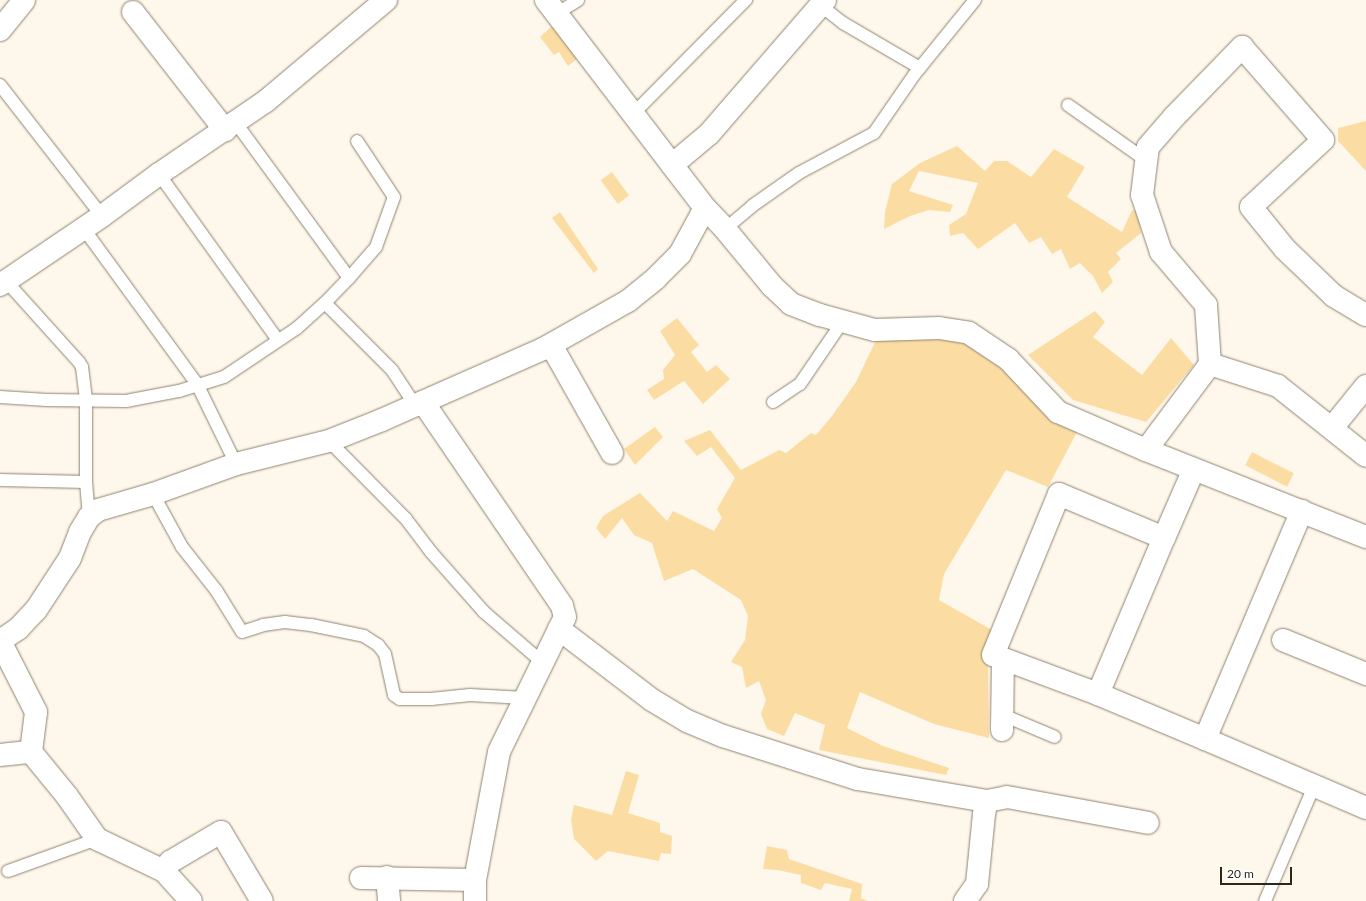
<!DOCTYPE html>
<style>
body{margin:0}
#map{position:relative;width:1366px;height:901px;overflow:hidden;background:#fef7eb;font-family:Lato,sans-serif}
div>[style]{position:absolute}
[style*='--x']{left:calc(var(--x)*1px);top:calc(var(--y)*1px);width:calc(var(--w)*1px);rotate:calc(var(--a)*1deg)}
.green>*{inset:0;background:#fbdda4;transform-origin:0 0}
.roads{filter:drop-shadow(0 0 1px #8e8471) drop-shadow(0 0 1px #8e8471)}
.lane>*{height:12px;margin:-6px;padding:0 6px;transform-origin:6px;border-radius:6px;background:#fff}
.street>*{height:22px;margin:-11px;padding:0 11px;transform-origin:11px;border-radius:11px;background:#fff}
span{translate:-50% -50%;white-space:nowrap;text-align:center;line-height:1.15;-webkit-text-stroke:4px #fff;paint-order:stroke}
.scale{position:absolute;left:1220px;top:867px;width:72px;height:18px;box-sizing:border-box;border:2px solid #2b271f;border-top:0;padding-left:5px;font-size:12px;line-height:14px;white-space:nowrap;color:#2b271f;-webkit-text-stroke:3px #fff;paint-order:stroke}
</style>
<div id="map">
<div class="green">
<div style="clip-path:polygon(552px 26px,577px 59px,568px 66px,559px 52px,554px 55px,540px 37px)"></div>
<div style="clip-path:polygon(1366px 121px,1366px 171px,1338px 141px,1338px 128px)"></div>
<div style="clip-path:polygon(957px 146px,985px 171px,994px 161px,1007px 161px,1031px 177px,1054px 149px,1085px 167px,1067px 197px,1122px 232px,1132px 210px,1138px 212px,1141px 233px,1116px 253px,1121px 259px,1108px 272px,1113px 282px,1102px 293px,1093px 276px,1080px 263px,1070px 269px,1061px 249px,1052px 254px,1041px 237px,1029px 243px,1015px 223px,978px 249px,963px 233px,950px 236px,949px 225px,966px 214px,978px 183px,919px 171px,909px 191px,953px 205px,950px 212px,929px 210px,910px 216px,884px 229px,885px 212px,892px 184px,920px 163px)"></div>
<div style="left:612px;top:172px;width:29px;height:14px;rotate:54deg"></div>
<div style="clip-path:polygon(560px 212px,598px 269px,594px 273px,552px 218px)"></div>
<div style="clip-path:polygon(1095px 311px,1105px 322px,1093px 337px,1142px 375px,1171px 338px,1194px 365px,1146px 422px,1073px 400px,1028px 355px)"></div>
<div style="clip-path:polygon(677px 318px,699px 345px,691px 352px,707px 372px,716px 365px,730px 379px,703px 404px,684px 381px,654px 400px,647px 390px,664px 379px,663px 370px,675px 355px,660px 331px)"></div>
<div style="clip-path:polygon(877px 338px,966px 340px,1004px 367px,1077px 432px,1048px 487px,1006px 470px,944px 574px,939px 600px,992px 630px,988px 657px,989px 738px,934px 724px,860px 692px,847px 728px,883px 746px,949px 768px,946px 775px,819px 750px,825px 725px,795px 713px,784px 736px,767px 729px,761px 714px,766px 700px,759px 681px,746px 688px,742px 667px,731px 662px,745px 640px,748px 616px,741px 600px,693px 569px,664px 581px,652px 543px,634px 535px,622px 518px,605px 539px,596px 528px,603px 516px,640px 493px,667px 521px,673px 511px,714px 531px,722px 518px,717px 509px,735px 478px,711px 447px,697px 456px,684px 441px,710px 430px,741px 470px,779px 450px,786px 453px,811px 433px,816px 435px,832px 416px,856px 382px)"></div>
<div style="clip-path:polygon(655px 427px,663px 437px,635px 465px,624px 449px)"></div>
<div style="left:1252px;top:452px;width:47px;height:15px;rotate:27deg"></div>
<div style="clip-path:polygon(626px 771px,639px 775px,628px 813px,660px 823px,660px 832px,672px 836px,671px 854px,661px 853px,659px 861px,608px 851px,596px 861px,574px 839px,571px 820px,574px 805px,612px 815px)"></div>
<div style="clip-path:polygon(767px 846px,787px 850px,789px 859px,862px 884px,861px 898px,868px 901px,849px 901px,852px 889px,825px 883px,821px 890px,801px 883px,801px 875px,777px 870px,763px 869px)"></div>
</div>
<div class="roads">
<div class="lane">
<div style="--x:820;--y:5;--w:29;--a:38"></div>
<div style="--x:843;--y:23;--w:89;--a:30.3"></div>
<div style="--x:556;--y:14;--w:26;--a:-32"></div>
<div style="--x:0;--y:85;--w:166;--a:52.1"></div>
<div style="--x:1068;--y:105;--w:97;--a:35.3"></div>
<div style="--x:633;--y:114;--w:161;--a:-45.3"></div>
<div style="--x:236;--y:123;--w:192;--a:53.9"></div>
<div style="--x:349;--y:278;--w:35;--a:134"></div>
<div style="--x:325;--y:303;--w:95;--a:45"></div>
<div style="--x:392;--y:370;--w:42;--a:56.7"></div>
<div style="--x:159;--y:174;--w:204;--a:54.4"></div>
<div style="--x:84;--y:229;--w:192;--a:53.9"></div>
<div style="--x:197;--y:384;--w:89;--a:64"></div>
<div style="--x:725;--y:229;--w:35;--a:-40"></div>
<div style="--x:752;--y:206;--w:57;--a:-35.1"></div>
<div style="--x:799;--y:173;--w:85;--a:-28.1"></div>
<div style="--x:874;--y:133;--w:70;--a:-55.4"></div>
<div style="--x:914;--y:75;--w:97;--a:-50.9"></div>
<div style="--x:349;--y:278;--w:41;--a:-48.9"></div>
<div style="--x:376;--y:247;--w:53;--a:-70.2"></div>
<div style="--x:394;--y:197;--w:67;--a:-123.5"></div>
<div style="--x:6;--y:281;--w:109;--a:48"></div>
<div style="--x:79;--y:362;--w:6;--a:59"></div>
<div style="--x:82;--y:367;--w:34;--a:83"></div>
<div style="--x:86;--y:401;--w:81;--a:90"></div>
<div style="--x:86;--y:482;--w:35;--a:85"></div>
<div style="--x:0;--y:397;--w:47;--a:3.7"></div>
<div style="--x:47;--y:400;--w:79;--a:0.7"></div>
<div style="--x:126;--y:401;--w:54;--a:-10.7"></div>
<div style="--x:179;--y:391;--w:47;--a:-17.3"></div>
<div style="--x:224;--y:377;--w:88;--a:-33.9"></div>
<div style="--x:297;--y:328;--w:38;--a:-42"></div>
<div style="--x:773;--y:402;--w:32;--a:-34"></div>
<div style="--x:800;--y:384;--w:76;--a:-55.7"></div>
<div style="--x:329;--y:441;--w:110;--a:45.4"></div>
<div style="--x:406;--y:519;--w:41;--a:52.9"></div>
<div style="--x:431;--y:552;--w:80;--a:48.5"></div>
<div style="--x:484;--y:612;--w:77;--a:40.8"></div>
<div style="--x:0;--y:480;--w:86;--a:1.3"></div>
<div style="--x:153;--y:494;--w:60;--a:61.3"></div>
<div style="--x:182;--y:547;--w:55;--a:51.7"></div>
<div style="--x:216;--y:590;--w:49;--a:58.2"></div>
<div style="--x:242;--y:632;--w:22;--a:-18"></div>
<div style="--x:263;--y:625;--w:22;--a:-8"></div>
<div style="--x:285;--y:622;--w:26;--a:7"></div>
<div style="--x:311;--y:625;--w:54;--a:11.7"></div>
<div style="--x:364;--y:636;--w:17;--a:33"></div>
<div style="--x:378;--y:645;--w:11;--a:52"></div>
<div style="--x:385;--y:654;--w:42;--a:77.6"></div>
<div style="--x:394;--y:695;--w:7;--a:34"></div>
<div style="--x:400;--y:699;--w:31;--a:0"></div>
<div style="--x:431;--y:699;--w:39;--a:-6"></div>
<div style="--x:470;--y:695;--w:55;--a:3.1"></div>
<div style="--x:1003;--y:715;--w:56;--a:22.9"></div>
<div style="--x:8;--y:871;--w:95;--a:-19.8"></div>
<div style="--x:1265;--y:901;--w:125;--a:-66.9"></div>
</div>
<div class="street">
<div style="--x:546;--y:0;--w:262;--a:52.6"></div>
<div style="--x:705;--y:208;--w:29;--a:46"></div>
<div style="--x:725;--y:229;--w:74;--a:50.5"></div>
<div style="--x:772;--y:286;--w:26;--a:43"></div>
<div style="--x:791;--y:304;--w:31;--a:21"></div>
<div style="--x:820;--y:315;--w:57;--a:15.3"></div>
<div style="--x:875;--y:330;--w:64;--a:-1.8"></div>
<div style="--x:939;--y:328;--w:30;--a:9"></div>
<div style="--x:969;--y:333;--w:47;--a:33.7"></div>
<div style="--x:1008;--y:359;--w:73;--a:46.7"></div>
<div style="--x:1058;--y:412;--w:96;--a:23.4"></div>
<div style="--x:1146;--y:450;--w:237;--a:21.6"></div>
<div style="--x:133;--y:12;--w:150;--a:52.1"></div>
<div style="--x:0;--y:30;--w:38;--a:-51"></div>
<div style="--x:672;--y:165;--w:48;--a:-40"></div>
<div style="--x:709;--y:134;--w:177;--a:-49.1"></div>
<div style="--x:0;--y:285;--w:123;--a:-34.1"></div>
<div style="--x:102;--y:216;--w:71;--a:-36.4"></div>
<div style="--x:159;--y:174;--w:130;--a:-34.3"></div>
<div style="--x:266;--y:101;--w:157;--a:-40.1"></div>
<div style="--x:551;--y:345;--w:124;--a:60.5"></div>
<div style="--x:1210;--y:364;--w:71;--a:17.9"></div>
<div style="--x:1278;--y:386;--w:112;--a:38.5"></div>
<div style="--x:423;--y:402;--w:247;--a:55.7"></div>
<div style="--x:562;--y:606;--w:11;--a:75"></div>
<div style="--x:565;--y:617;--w:150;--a:116.1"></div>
<div style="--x:499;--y:752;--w:130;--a:100.6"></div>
<div style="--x:475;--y:880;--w:21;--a:90"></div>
<div style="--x:1332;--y:428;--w:54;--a:-51"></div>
<div style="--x:1146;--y:450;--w:107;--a:-53.3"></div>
<div style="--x:1210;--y:364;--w:59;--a:-93.9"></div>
<div style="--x:1206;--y:305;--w:70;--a:-130.3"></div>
<div style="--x:1161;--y:252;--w:60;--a:-108.4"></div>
<div style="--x:1142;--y:195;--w:48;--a:-82.9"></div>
<div style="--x:1148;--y:147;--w:40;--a:-49"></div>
<div style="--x:1174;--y:117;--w:98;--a:-45.8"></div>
<div style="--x:1242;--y:47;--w:123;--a:48.9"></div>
<div style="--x:1323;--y:140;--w:98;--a:137.1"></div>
<div style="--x:1251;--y:207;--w:54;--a:51"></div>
<div style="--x:1285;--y:249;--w:68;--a:43.8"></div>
<div style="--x:1334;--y:296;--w:37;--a:31"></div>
<div style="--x:1164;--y:538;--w:75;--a:-66.5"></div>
<div style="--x:559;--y:629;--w:117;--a:37.4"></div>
<div style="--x:652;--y:700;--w:41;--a:31"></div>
<div style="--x:687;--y:721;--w:39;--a:23"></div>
<div style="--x:723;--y:736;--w:142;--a:17.7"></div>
<div style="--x:858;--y:779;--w:131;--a:9.7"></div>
<div style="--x:987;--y:801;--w:20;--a:-11"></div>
<div style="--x:1007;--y:797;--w:143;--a:10.4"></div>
<div style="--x:1283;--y:640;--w:90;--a:22.3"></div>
<div style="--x:0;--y:641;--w:22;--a:-34"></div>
<div style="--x:18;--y:629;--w:26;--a:-47"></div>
<div style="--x:36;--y:610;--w:62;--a:-56.8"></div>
<div style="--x:70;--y:558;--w:28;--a:-69"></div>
<div style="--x:80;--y:532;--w:17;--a:-59"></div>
<div style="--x:89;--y:517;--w:11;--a:-38"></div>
<div style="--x:98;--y:510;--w:57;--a:-16.2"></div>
<div style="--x:153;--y:494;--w:88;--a:-19.9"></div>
<div style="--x:236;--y:464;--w:96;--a:-13.9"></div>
<div style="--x:329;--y:441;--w:57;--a:-21.6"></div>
<div style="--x:382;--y:420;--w:176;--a:-23.8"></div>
<div style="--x:543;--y:349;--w:98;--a:-29.5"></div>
<div style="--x:628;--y:301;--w:36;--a:-39"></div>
<div style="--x:656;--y:278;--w:34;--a:-45"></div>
<div style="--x:680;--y:254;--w:52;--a:-61.5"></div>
<div style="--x:0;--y:641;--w:80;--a:63.1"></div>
<div style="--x:36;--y:712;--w:40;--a:97.1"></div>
<div style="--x:31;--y:752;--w:57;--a:50.7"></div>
<div style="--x:67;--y:796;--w:52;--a:55.1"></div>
<div style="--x:97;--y:839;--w:74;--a:25.5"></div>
<div style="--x:164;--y:871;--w:40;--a:48"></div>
<div style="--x:1098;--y:694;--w:169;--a:-67.1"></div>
<div style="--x:1164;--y:538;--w:114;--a:-157.3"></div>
<div style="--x:1059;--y:494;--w:174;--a:112.3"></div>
<div style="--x:993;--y:655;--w:112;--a:20.4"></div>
<div style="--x:1098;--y:694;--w:116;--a:22.8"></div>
<div style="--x:1205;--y:739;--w:248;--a:-67"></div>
<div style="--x:1002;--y:730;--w:71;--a:-89.2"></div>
<div style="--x:1205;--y:739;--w:175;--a:23.2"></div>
<div style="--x:0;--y:755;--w:31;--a:-6"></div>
<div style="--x:164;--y:871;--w:11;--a:-56"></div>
<div style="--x:170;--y:862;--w:59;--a:-30.5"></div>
<div style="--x:221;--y:832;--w:80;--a:59.3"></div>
<div style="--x:387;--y:877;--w:24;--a:85"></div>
<div style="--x:361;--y:878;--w:114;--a:1"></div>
<div style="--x:965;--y:901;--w:21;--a:-55"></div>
<div style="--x:977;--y:884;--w:70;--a:-84.3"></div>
<div style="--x:984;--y:814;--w:13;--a:-77"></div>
</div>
</div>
<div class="scale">20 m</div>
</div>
